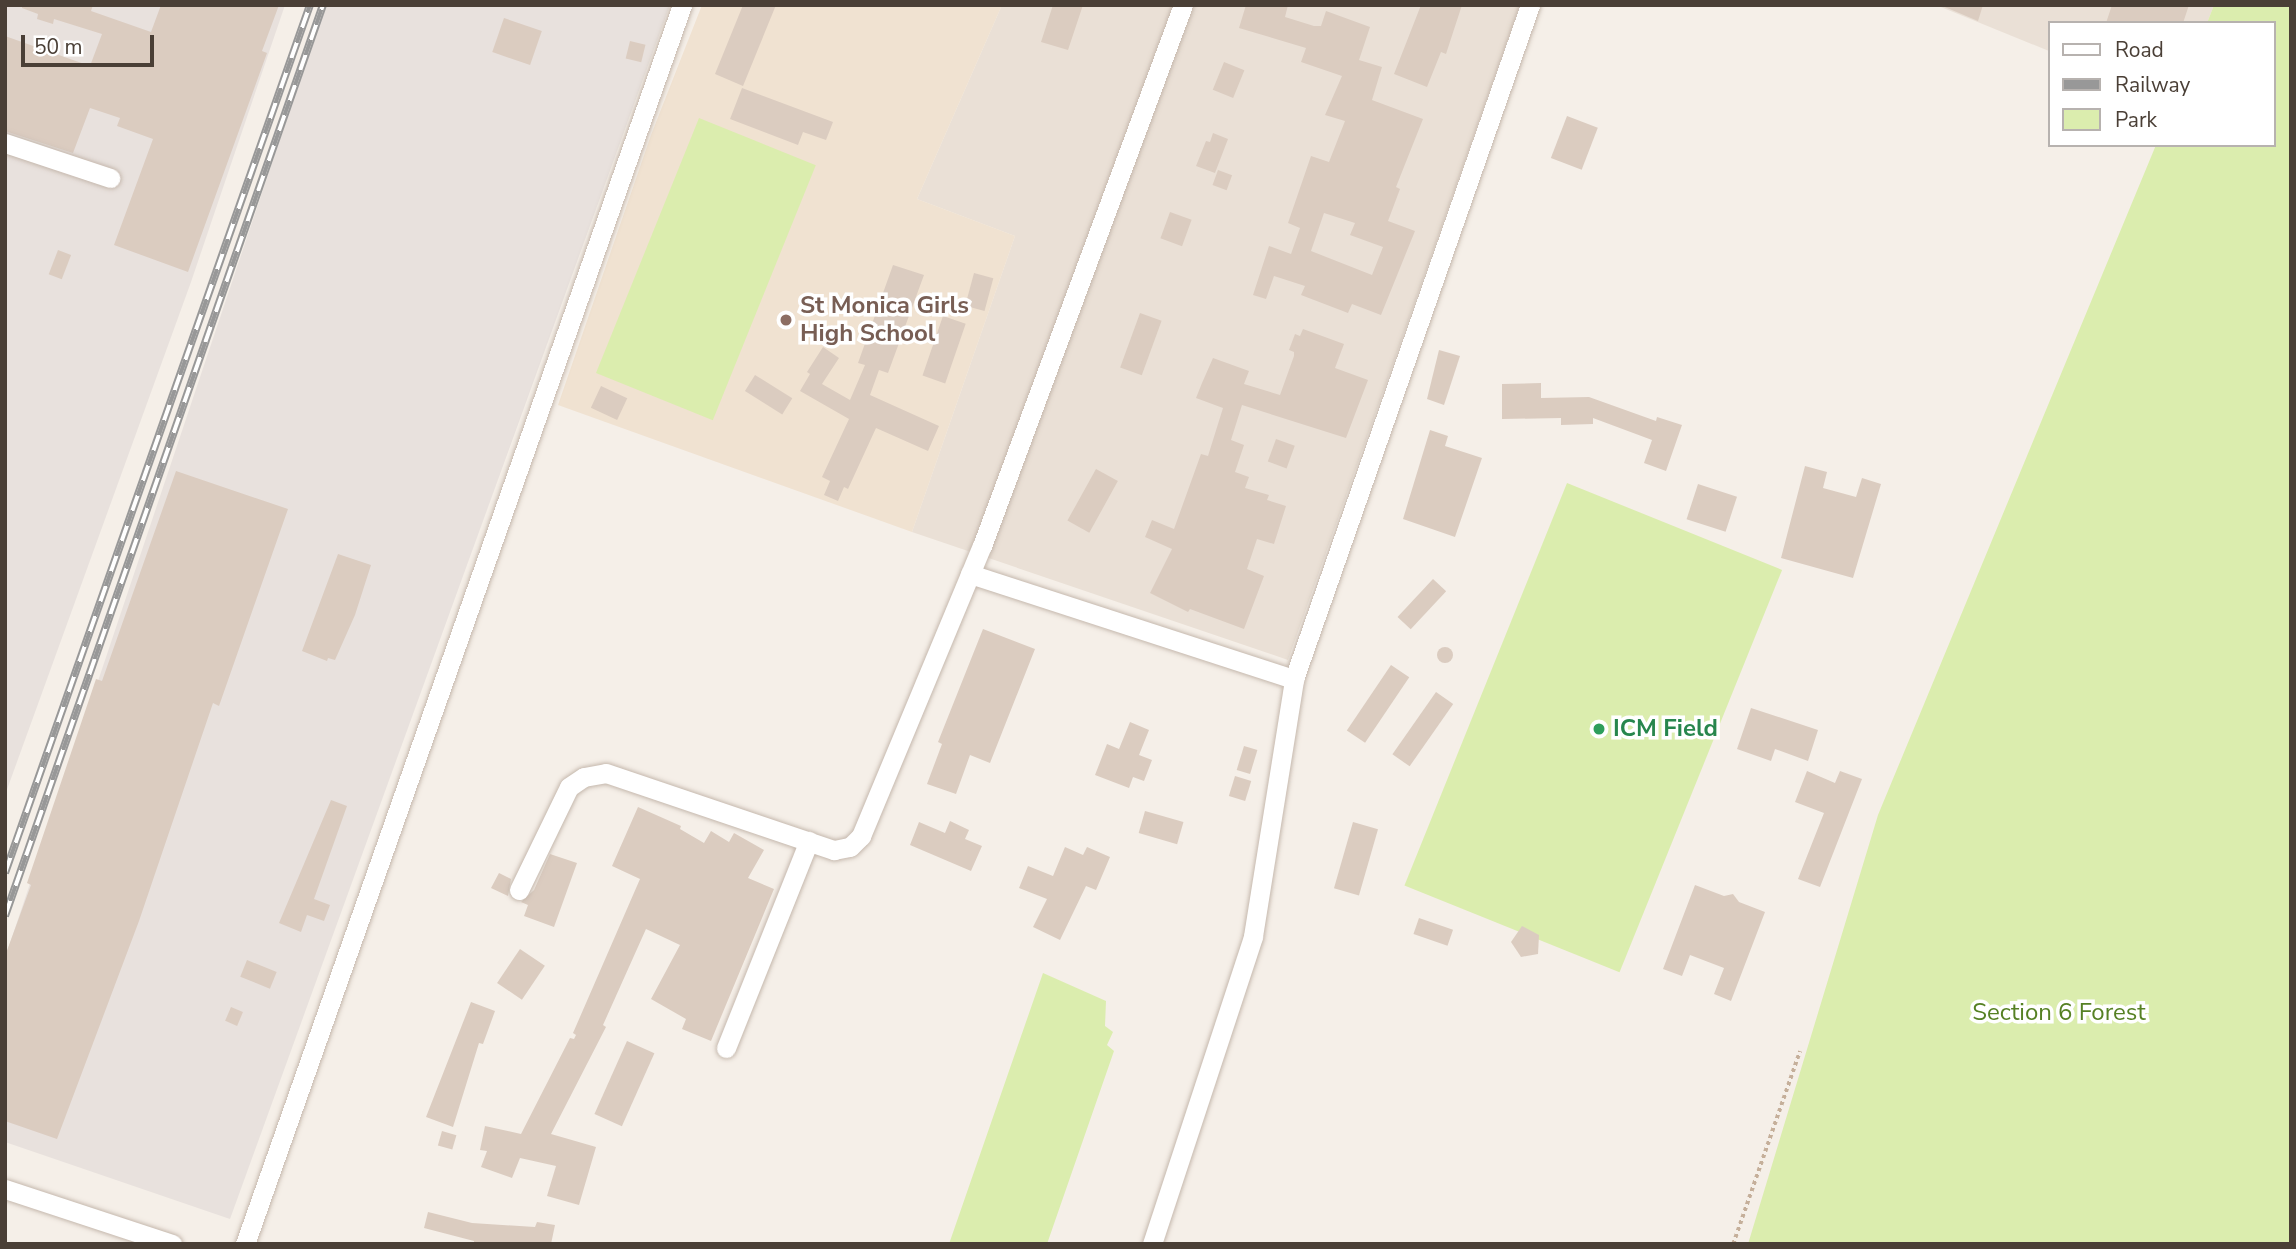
<!DOCTYPE html>
<style>
body{margin:0}
#map{position:relative;width:2296px;height:1249px;overflow:hidden;background:#f5efe8;font-family:"Nunito Sans",sans-serif}
div>[style]{position:absolute}
[style*='--x']{left:calc(var(--x)*1px);top:calc(var(--y)*1px);width:calc(var(--w)*1px);rotate:calc(var(--a)*1deg)}
.residential>*{inset:0;background:#eae0d6}
.industrial>*{inset:0;background:#e8e1dd}
.education>*{inset:0;background:#f0e2d1}
.green>*{inset:0;background:#dbedae;transform-origin:0 0}
.building>*{inset:0;background:#dbccc0;transform-origin:0 0}
.round{border-radius:50%}
.path>*{height:3.5px;margin-top:-1.75px;transform-origin:0;background:repeating-linear-gradient(90deg,#c5af9a 0 3.5px,transparent 0 7px)}
.roads{filter:drop-shadow(0 0 2px #c5b8ad) drop-shadow(0 0 2px #c5b8ad)}
.minor>*{height:19px;margin:-9.5px;padding:0 9.5px;transform-origin:9.5px;border-radius:9.5px;background:#fff}
.rail>*{height:8px;margin-top:-4px;transform-origin:0;background:repeating-linear-gradient(90deg,#fff 0 16px,#989898 0 32px);box-sizing:border-box;border-block:2px solid #989898}
.dots>*{width:19px;height:19px;translate:-50% -50%;box-sizing:border-box;border:4px solid #fff;border-radius:50%}
span{translate:-50% -50%;white-space:nowrap;text-align:center;line-height:1.15;-webkit-text-stroke:7px #fff;paint-order:stroke}
.education-label{font-size:24px;color:#785e54;font-weight:700}
.left{translate:0 -50%;text-align:left}
.leisure-label{font-size:24px;color:#27864d;font-weight:700}
.park-label{font-size:24px;color:#568124}
.frame{position:absolute;inset:0;border:7px solid #4a3f36;pointer-events:none}
.legend{position:absolute;left:2048px;top:21px;width:228px;height:126px;box-sizing:border-box;background:#fff;border:2px solid #b7b2af;margin:0;padding:9px 12px;list-style:none;font-size:21px;color:#4a3f36}
.legend li{display:flex;align-items:center;gap:14px;height:35px}
.legend b{width:35px;border:2px solid #b7b2af}
.scale{position:absolute;left:21px;top:35px;width:133px;height:32px;box-sizing:border-box;border:4px solid #4a3f36;border-top:0;padding-left:9px;font-size:21px;line-height:24px;white-space:nowrap;color:#4a3f36;-webkit-text-stroke:5px #fff;paint-order:stroke}
</style>
<div id="map">
<div class="residential">
<div style="clip-path:polygon(1002px 5px,1520px 5px,1288px 660px,912px 532px,1015px 236px,917px 199px)"></div>
<div style="clip-path:polygon(1936px 5px,2214px 5px,2207px 23px,2049px 23px,2049px 51px)"></div>
</div>
<div class="industrial">
<div style="clip-path:polygon(5px 5px,285px 5px,191px 282px,5px 795px)"></div>
<div style="clip-path:polygon(325px 5px,670px 5px,230px 1219px,5px 1142px,5px 958px)"></div>
</div>
<div class="education">
<div style="clip-path:polygon(702px 5px,1002px 5px,917px 199px,1015px 236px,912px 532px,558px 405px,651px 135px)"></div>
</div>
<div class="green">
<div style="clip-path:polygon(2214px 5px,2291px 5px,2291px 1244px,1748px 1244px,1878px 815px,2156px 145px,2273px 145px,2273px 23px,2207px 23px)"></div>
<div style="left:699px;top:118px;width:126px;height:275px;rotate:22deg"></div>
<div style="left:1567px;top:483px;width:232px;height:434px;rotate:22deg"></div>
<div style="clip-path:polygon(1043px 973px,1106px 1001px,1105px 1026px,1113px 1032px,1107px 1045px,1114px 1051px,1047px 1244px,949px 1244px)"></div>
</div>
<div class="building">
<div style="clip-path:polygon(22px 5px,93px 5px,91px 11px,151px 32px,161px 5px,279px 5px,262px 51px,267px 53px,188px 272px,114px 245px,153px 139px,117px 126px,120px 118px,90px 108px,73px 153px,5px 131px,5px 36px,90px 66px,102px 34px,54px 19px,53px 24px,37px 19px,38px 14px,22px 8px)"></div>
<div style="clip-path:polygon(743px 5px,776px 5px,743px 86px,715px 74px)"></div>
<div style="clip-path:polygon(1053px 5px,1083px 5px,1068px 50px,1041px 42px)"></div>
<div style="clip-path:polygon(evenodd,1246px 5px,1288px 5px,1285px 17px,1314px 26px,1321px 26px,1326px 11px,1370px 27px,1359px 60px,1382px 67px,1372px 100px,1423px 119px,1396px 187px,1400px 189px,1388px 221px,1415px 231px,1381px 315px,1352px 304px,1348px 313px,1301px 295px,1305px 286px,1274px 276px,1266px 299px,1253px 295px,1269px 246px,1291px 254px,1300px 228px,1288px 223px,1311px 156px,1329px 162px,1345px 121px,1325px 115px,1342px 76px,1301px 62px,1306px 48px,1239px 28px,1246px 5px,1324px 213px,1355px 223px,1350px 235px,1383px 247px,1372px 275px,1311px 251px,1324px 213px)"></div>
<div style="clip-path:polygon(1421px 5px,1462px 5px,1446px 54px,1441px 52px,1427px 87px,1394px 74px)"></div>
<div style="clip-path:polygon(1940px 5px,1983px 5px,1978px 21px)"></div>
<div style="clip-path:polygon(2112px 5px,2189px 5px,2183px 23px,2106px 23px)"></div>
<div style="left:504px;top:18px;width:40px;height:36px;rotate:19deg"></div>
<div style="left:630px;top:41px;width:16px;height:18px;rotate:14deg"></div>
<div style="left:1224px;top:62px;width:22px;height:30px;rotate:22deg"></div>
<div style="clip-path:polygon(742px 88px,833px 122px,826px 140px,803px 132px,798px 145px,730px 119px)"></div>
<div style="left:1567px;top:116px;width:33px;height:45px;rotate:21deg"></div>
<div style="clip-path:polygon(1213px 133px,1228px 139px,1215px 173px,1196px 166px,1206px 141px,1210px 142px)"></div>
<div style="left:1218px;top:170px;width:15px;height:16px;rotate:20deg"></div>
<div style="left:1170px;top:212px;width:23px;height:28px;rotate:20deg"></div>
<div style="left:58px;top:250px;width:14px;height:26px;rotate:21deg"></div>
<div style="clip-path:polygon(893px 265px,924px 275px,888px 373px,879px 370px,870px 395px,939px 426px,928px 451px,876px 428px,848px 489px,844px 487px,838px 501px,824px 495px,830px 481px,822px 477px,849px 419px,800px 391px,810px 374px,807px 372px,823px 347px,839px 358px,822px 384px,850px 400px,865px 365px,858px 363px)"></div>
<div style="left:974px;top:273px;width:20px;height:34px;rotate:15deg"></div>
<div style="left:1140px;top:313px;width:23px;height:58px;rotate:20deg"></div>
<div style="left:943px;top:316px;width:24px;height:63px;rotate:19deg"></div>
<div style="clip-path:polygon(1303px 329px,1344px 344px,1335px 368px,1368px 380px,1346px 438px,1242px 405px,1231px 440px,1244px 445px,1235px 472px,1249px 477px,1245px 488px,1269px 495px,1267px 500px,1286px 506px,1274px 544px,1257px 539px,1247px 569px,1264px 576px,1244px 629px,1190px 609px,1188px 612px,1150px 593px,1172px 549px,1145px 537px,1152px 520px,1174px 529px,1201px 454px,1208px 456px,1223px 408px,1196px 398px,1202px 383px,1213px 358px,1249px 371px,1244px 384px,1280px 395px,1294px 356px,1294px 352px,1289px 350px,1295px 334px,1300px 336px)"></div>
<div style="clip-path:polygon(1439px 350px,1460px 356px,1444px 405px,1427px 399px)"></div>
<div style="left:755px;top:375px;width:44px;height:19px;rotate:32deg"></div>
<div style="clip-path:polygon(1541px 383px,1541px 398px,1589px 397px,1656px 421px,1657px 417px,1682px 425px,1666px 471px,1644px 463px,1652px 440px,1593px 418px,1593px 424px,1561px 425px,1561px 418px,1502px 419px,1502px 384px)"></div>
<div style="left:601px;top:386px;width:29px;height:24px;rotate:25deg"></div>
<div style="clip-path:polygon(1430px 430px,1448px 436px,1445px 446px,1482px 458px,1455px 537px,1403px 519px)"></div>
<div style="left:1276px;top:439px;width:20px;height:24px;rotate:20deg"></div>
<div style="clip-path:polygon(1805px 466px,1827px 472px,1823px 488px,1856px 497px,1862px 478px,1881px 484px,1853px 578px,1781px 558px)"></div>
<div style="left:1096px;top:469px;width:25px;height:59px;rotate:29deg"></div>
<div style="clip-path:polygon(176px 471px,288px 509px,219px 706px,213px 703px,139px 921px,57px 1139px,5px 1121px,5px 956px,31px 885px,27px 883px,96px 679px,102px 681px)"></div>
<div style="left:1698px;top:484px;width:41px;height:37px;rotate:18deg"></div>
<div style="clip-path:polygon(338px 554px,371px 565px,355px 615px,335px 660px,328px 658px,327px 661px,302px 651px)"></div>
<div style="left:1433px;top:579px;width:18px;height:52px;rotate:43deg"></div>
<div style="clip-path:polygon(983px 629px,1035px 649px,990px 763px,970px 755px,956px 794px,927px 784px,942px 744px,938px 742px)"></div>
<div class="round" style="left:1437px;top:647px;width:16px;height:16px"></div>
<div style="left:1391px;top:665px;width:22px;height:79px;rotate:34deg"></div>
<div style="left:1436px;top:692px;width:21px;height:76px;rotate:35deg"></div>
<div style="clip-path:polygon(1751px 708px,1818px 730px,1808px 761px,1775px 749px,1771px 761px,1737px 749px)"></div>
<div style="clip-path:polygon(1130px 722px,1149px 730px,1139px 755px,1152px 760px,1144px 781px,1133px 777px,1129px 788px,1095px 775px,1107px 744px,1119px 749px)"></div>
<div style="left:1244px;top:746px;width:14px;height:25px;rotate:17deg"></div>
<div style="clip-path:polygon(1807px 771px,1835px 783px,1840px 771px,1862px 779px,1820px 887px,1798px 879px,1824px 813px,1795px 802px)"></div>
<div style="left:1235px;top:776px;width:17px;height:21px;rotate:17deg"></div>
<div style="clip-path:polygon(331px 800px,347px 806px,314px 899px,330px 905px,324px 921px,307px 915px,301px 932px,279px 923px)"></div>
<div style="clip-path:polygon(638px 807px,681px 826px,680px 829px,704px 843px,711px 831px,729px 842px,734px 833px,764px 850px,748px 878px,774px 889px,711px 1041px,682px 1029px,686px 1019px,651px 999px,680px 945px,646px 929px,603px 1025px,606px 1027px,551px 1134px,596px 1147px,579px 1205px,547px 1196px,556px 1166px,520px 1158px,512px 1178px,481px 1167px,487px 1151px,480px 1150px,485px 1126px,521px 1134px,570px 1038px,574px 1039px,576px 1035px,573px 1033px,640px 879px,612px 866px)"></div>
<div style="left:1145px;top:811px;width:40px;height:23px;rotate:16deg"></div>
<div style="clip-path:polygon(950px 821px,969px 830px,965px 839px,982px 846px,971px 871px,910px 845px,919px 822px,945px 833px)"></div>
<div style="left:1353px;top:822px;width:26px;height:69px;rotate:16deg"></div>
<div style="clip-path:polygon(1065px 847px,1083px 855px,1087px 847px,1110px 857px,1096px 890px,1086px 886px,1060px 940px,1033px 927px,1047px 899px,1019px 888px,1028px 866px,1053px 876px)"></div>
<div style="clip-path:polygon(550px 854px,577px 863px,554px 927px,524px 916px,528px 905px,521px 902px,534px 890px)"></div>
<div style="clip-path:polygon(499px 873px,511px 879px,508px 896px,491px 888px)"></div>
<div style="clip-path:polygon(1695px 885px,1724px 896px,1733px 894px,1739px 902px,1765px 912px,1731px 1001px,1714px 994px,1724px 968px,1690px 955px,1682px 976px,1663px 969px)"></div>
<div style="left:1419px;top:918px;width:36px;height:17px;rotate:19deg"></div>
<div style="clip-path:polygon(1522px 926px,1539px 935px,1538px 954px,1521px 957px,1511px 942px)"></div>
<div style="left:520px;top:949px;width:30px;height:41px;rotate:34deg"></div>
<div style="left:247px;top:960px;width:32px;height:18px;rotate:22deg"></div>
<div style="clip-path:polygon(471px 1002px,495px 1011px,483px 1044px,479px 1043px,453px 1127px,426px 1117px)"></div>
<div style="left:231px;top:1007px;width:13px;height:15px;rotate:23deg"></div>
<div style="left:627px;top:1041px;width:30px;height:80px;rotate:24deg"></div>
<div style="left:442px;top:1131px;width:15px;height:15px;rotate:16deg"></div>
<div style="clip-path:polygon(428px 1212px,472px 1223px,535px 1227px,537px 1222px,555px 1225px,551px 1244px,474px 1244px,474px 1241px,424px 1228px)"></div>
</div>
<div class="path">
<div style="--x:1733;--y:1244;--w:204;--a:-70.9"></div>
</div>
<div class="roads">
<div class="minor">
<div style="--x:5;--y:143;--w:111;--a:18.4"></div>
<div style="--x:970;--y:574;--w:341;--a:18"></div>
<div style="--x:519;--y:890;--w:114;--a:-64.1"></div>
<div style="--x:569;--y:787;--w:18;--a:-34"></div>
<div style="--x:584;--y:777;--w:22;--a:-10"></div>
<div style="--x:606;--y:773;--w:241;--a:18.7"></div>
<div style="--x:834;--y:850;--w:16;--a:-11"></div>
<div style="--x:850;--y:847;--w:16;--a:-45"></div>
<div style="--x:861;--y:836;--w:314;--a:-67.4"></div>
<div style="--x:982;--y:546;--w:577;--a:-69.62"></div>
<div style="--x:726;--y:1048;--w:223;--a:-68.2"></div>
<div style="--x:5;--y:1189;--w:176;--a:18.2"></div>
<div style="--x:245;--y:1244;--w:1314;--a:-70.57"></div>
<div style="--x:1152;--y:1244;--w:324;--a:-71.8"></div>
<div style="--x:1253;--y:936;--w:260;--a:-80.9"></div>
<div style="--x:1294;--y:679;--w:714;--a:-70.7"></div>
</div>
</div>
<div class="rail">
<div style="--x:5;--y:873;--w:920;--a:-70.64"></div>
<div style="--x:5;--y:916;--w:965;--a:-70.76"></div>
</div>
<div class="dots">
<div style="left:786px;top:320px;background:#8d6e63"></div>
<div style="left:1599px;top:729px;background:#2e9e5b"></div>
</div>
<div class="education-label">
<span class="left" style="left:800px;top:320px">St Monica Girls<br>High School</span>
</div>
<div class="leisure-label">
<span class="left" style="left:1613px;top:729px">ICM Field</span>
</div>
<div class="park-label">
<span style="left:2059px;top:1013px">Section 6 Forest</span>
</div>
<div class="frame"></div>
<ul class="legend">
<li><b style="height:9px;background:#fff"></b>Road</li>
<li><b style="height:9px;background:#989898"></b>Railway</li>
<li><b style="height:19px;background:#dbedae"></b>Park</li>
</ul>
<div class="scale">50 m</div>
</div>
